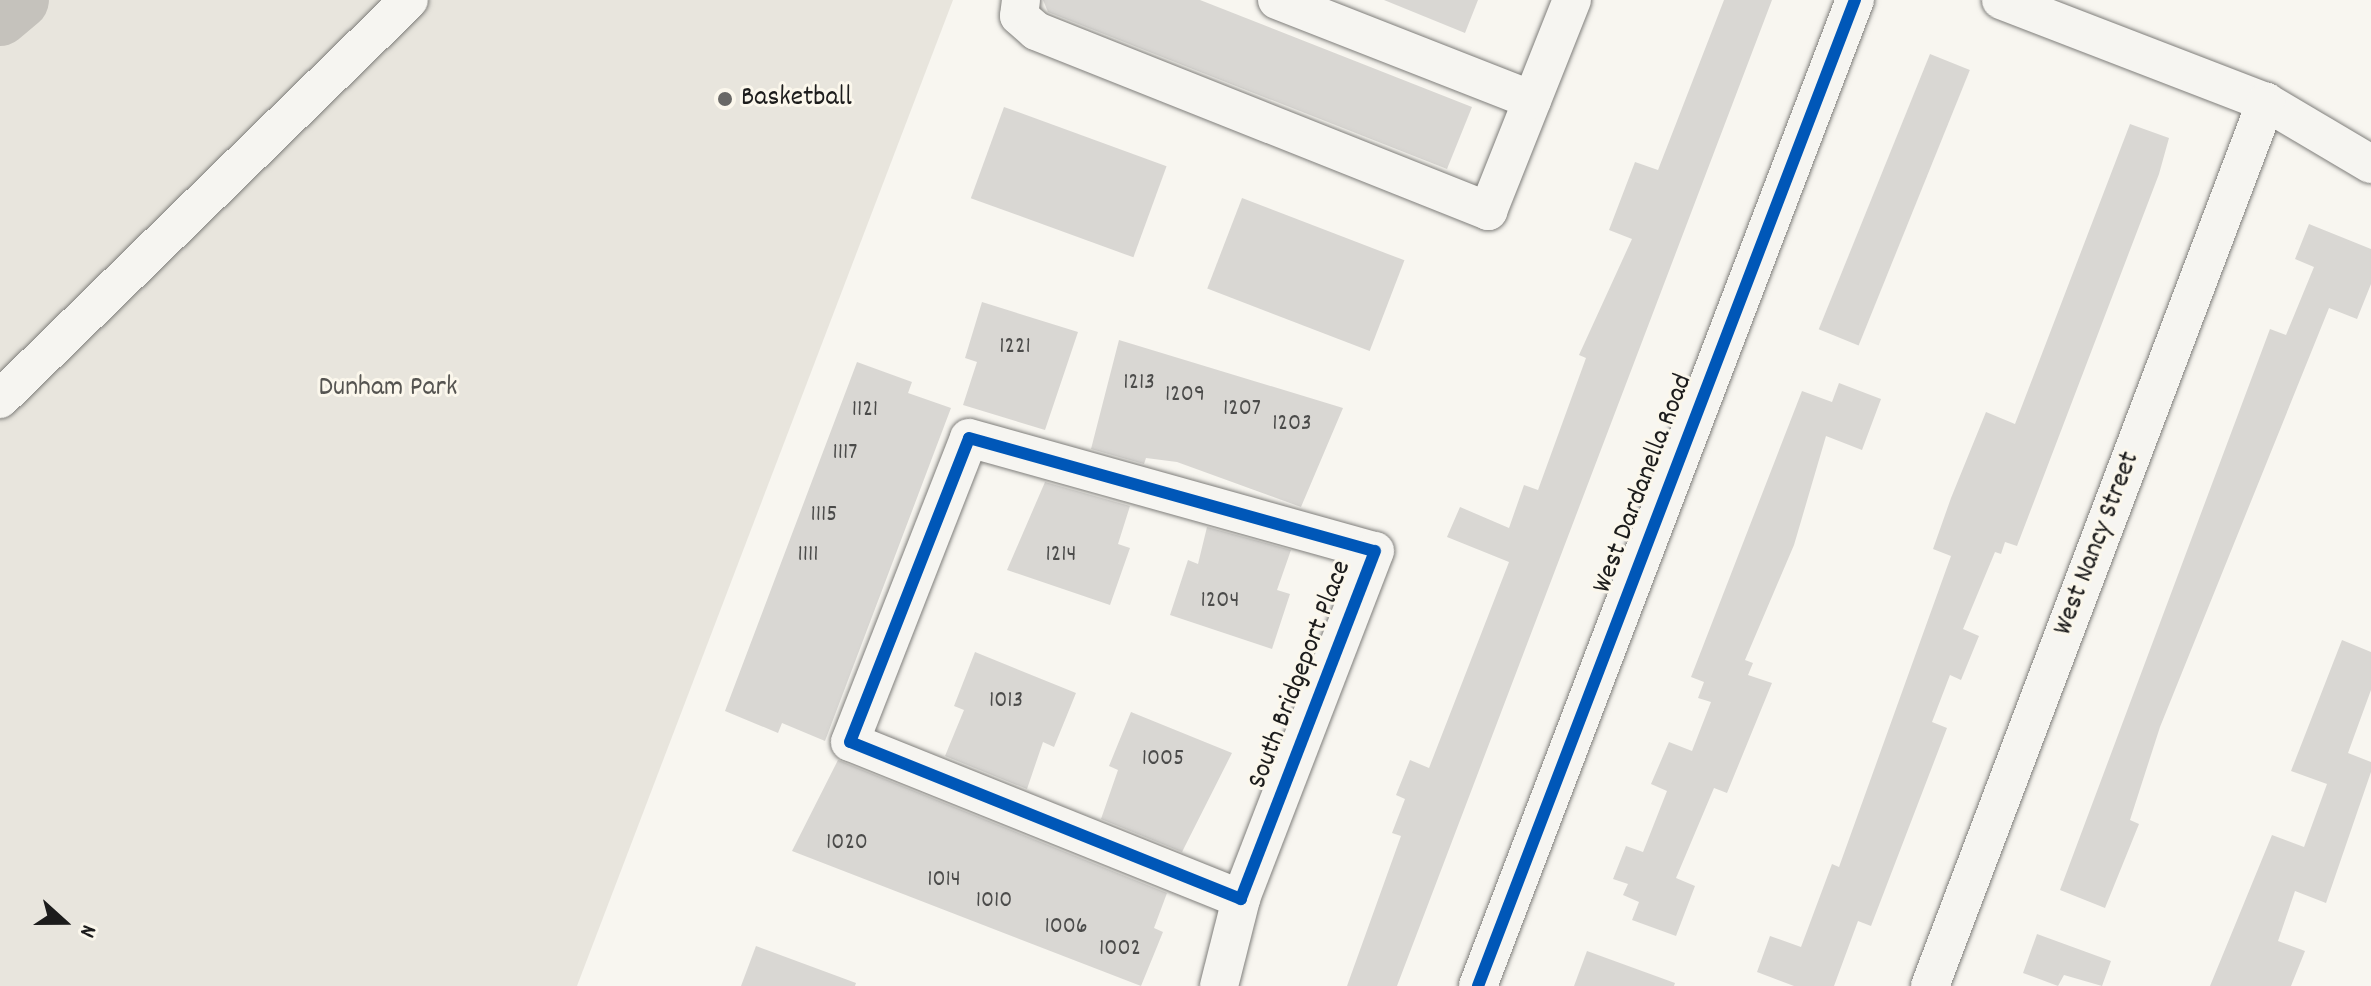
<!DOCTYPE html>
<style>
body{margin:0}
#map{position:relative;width:2371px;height:986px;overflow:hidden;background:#f8f6f0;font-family:Dekko,sans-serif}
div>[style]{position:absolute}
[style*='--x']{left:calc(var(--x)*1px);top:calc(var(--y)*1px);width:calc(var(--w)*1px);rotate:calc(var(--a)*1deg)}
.built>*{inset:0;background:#e8e5dd}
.river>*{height:58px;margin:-29px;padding:0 29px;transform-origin:29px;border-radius:29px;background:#c5c2bc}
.building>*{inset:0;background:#d9d7d3;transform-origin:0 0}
.roads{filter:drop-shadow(0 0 2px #7f7e7b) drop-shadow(0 0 2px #7f7e7b)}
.minor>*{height:38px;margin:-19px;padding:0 19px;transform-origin:19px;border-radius:19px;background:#f6f5f1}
.cycleway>*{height:12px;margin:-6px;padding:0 6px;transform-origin:6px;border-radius:6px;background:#0057b8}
.dots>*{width:22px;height:22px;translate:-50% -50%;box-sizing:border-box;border:4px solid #fbf7ec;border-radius:50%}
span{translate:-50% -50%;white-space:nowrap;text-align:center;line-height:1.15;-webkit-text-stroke:6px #fbf7ec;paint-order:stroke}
.number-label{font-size:24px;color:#4b4b4a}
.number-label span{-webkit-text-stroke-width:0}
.poi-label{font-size:28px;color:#1c1c1c}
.left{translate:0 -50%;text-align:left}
.park-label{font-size:28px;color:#555451}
.street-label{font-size:28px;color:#1c1c1c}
.north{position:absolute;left:24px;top:882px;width:80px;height:80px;-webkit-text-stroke:6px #fbf7ec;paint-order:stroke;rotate:111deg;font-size:22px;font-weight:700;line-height:32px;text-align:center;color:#1c1c1c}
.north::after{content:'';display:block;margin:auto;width:28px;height:36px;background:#1c1c1c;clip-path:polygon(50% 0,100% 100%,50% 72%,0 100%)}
</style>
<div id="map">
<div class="built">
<div style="clip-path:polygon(0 0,953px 0,577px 986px,0 986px)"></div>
</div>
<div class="river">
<div style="--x:0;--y:17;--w:26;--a:-40"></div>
</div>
<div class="building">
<div style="clip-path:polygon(1043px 0,1200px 0,1472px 107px,1447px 169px,1048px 12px)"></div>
<div style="clip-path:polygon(1384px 0,1478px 0,1465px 33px)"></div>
<div style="clip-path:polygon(1724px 0,1772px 0,1397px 986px,1347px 986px,1401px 836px,1392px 833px,1405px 799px,1396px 795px,1410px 760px,1429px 768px,1509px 562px,1447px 537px,1460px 507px,1509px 528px,1524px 485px,1538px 490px,1586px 358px,1579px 355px,1632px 239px,1609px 230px,1635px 162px,1658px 170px)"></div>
<div style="left:1930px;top:54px;width:43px;height:297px;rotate:22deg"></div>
<div style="left:1004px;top:107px;width:173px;height:97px;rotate:20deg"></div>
<div style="clip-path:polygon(2130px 124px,2169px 138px,2159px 174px,2017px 546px,2005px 542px,2001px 554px,1995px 552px,1963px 629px,1979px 636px,1961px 680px,1950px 675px,1932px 722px,1947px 728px,1871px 926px,1858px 921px,1834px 986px,1794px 986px,1757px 972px,1770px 936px,1801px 947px,1832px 864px,1839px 867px,1951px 556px,1933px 549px,1951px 498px,1986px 412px,2015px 424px)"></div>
<div style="left:1242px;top:198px;width:174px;height:97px;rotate:21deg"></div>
<div style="clip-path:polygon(2309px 224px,2371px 249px,2371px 284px,2357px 319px,2329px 308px,2160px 727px,2130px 820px,2139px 824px,2105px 908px,2060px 890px,2270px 329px,2286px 335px,2314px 267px,2295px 259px)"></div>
<div style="clip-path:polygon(982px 302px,1078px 332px,1045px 430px,963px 405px,977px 362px,965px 358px)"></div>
<div style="clip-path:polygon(1119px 340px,1343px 408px,1301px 507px,1177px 462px,1146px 458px,1144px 464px,1091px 449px)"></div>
<div style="clip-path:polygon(857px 362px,912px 382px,908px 393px,951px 408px,825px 741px,782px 723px,778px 733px,725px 711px)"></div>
<div style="clip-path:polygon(1839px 383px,1881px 399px,1862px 450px,1826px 436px,1794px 545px,1745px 660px,1753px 663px,1748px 675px,1772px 683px,1727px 793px,1714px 788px,1676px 878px,1695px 886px,1676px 936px,1632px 920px,1639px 902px,1623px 895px,1628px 884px,1613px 879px,1626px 846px,1643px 852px,1667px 791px,1651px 784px,1669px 742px,1692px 751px,1711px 702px,1698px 698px,1704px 682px,1691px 677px,1802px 391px,1832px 402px)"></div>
<div style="clip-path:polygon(1045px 482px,1130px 506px,1118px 544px,1130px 548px,1110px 605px,1007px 570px)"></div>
<div style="clip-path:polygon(1207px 527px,1291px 550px,1277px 590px,1290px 594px,1272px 649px,1170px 615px,1188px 560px,1198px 564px)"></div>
<div style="clip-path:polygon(2342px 640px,2371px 652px,2371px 690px,2348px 753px,2371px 762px,2371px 772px,2326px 903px,2295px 891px,2278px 941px,2305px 951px,2291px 986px,2210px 986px,2272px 835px,2304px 847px,2327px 784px,2291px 771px)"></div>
<div style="clip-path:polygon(975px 652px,1076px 693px,1054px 747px,1043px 742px,1027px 789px,945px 756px,964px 710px,954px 706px)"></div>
<div style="clip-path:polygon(1131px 712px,1232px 753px,1182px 852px,1101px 819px,1118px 770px,1109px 766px)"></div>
<div style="clip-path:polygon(838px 760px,1167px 893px,1154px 928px,1163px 932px,1141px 986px,792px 851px)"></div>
<div style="clip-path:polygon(2037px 934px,2111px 961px,2102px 986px,2064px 975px,2058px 986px,2023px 973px)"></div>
<div style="clip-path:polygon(756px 946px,856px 983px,855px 986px,741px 986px)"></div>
<div style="clip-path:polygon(1587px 951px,1675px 983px,1674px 986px,1574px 986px)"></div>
</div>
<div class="roads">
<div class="minor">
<div style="--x:1021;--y:0;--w:16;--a:97"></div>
<div style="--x:1019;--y:16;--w:23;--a:41"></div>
<div style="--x:1036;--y:31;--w:487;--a:21.7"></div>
<div style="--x:1488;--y:211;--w:227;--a:-68.3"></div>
<div style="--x:1277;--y:0;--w:274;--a:21.4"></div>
<div style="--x:2001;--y:0;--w:284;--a:21.1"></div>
<div style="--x:2266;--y:102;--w:122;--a:30.6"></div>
<div style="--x:0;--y:399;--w:571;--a:-44.29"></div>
<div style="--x:969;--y:438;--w:421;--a:15.6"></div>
<div style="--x:1375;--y:551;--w:373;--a:111.1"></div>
<div style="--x:1241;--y:899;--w:421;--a:-158.1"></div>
<div style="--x:850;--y:742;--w:326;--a:-68.6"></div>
<div style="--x:1219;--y:986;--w:90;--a:-75.8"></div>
<div style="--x:1478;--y:986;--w:1056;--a:-69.08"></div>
<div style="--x:1930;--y:986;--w:946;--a:-69.19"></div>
</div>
</div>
<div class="cycleway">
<div style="--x:969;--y:438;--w:421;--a:15.6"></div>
<div style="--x:1375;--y:551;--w:373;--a:111.1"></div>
<div style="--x:1241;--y:899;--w:421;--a:-158.1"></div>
<div style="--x:850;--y:742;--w:326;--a:-68.6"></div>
<div style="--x:1478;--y:986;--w:1056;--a:-69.08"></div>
</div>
<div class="dots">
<div style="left:725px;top:99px;background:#696866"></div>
</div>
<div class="number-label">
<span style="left:1015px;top:348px">1221</span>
<span style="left:1139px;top:384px">1213</span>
<span style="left:1185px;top:396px">1209</span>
<span style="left:1242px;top:410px">1207</span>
<span style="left:865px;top:411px">1121</span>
<span style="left:1292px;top:425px">1203</span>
<span style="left:845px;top:454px">1117</span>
<span style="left:824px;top:516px">1115</span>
<span style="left:808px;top:556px">1111</span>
<span style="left:1061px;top:556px">1214</span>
<span style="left:1220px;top:602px">1204</span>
<span style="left:1006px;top:702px">1013</span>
<span style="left:1163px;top:760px">1005</span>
<span style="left:847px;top:844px">1020</span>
<span style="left:944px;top:881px">1014</span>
<span style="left:994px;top:902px">1010</span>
<span style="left:1066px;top:928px">1006</span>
<span style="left:1120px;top:950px">1002</span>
</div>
<div class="poi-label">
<span class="left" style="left:741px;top:99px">Basketball</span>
</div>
<div class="park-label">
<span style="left:388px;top:389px">Dunham Park</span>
</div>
<div class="street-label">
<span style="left:1644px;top:484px;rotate:-69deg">West Dardanella Road</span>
<span style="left:2098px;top:544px;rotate:-69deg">West Nancy Street</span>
<span style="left:1301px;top:675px;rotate:-69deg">South Bridgeport Place</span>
</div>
<div class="north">N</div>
</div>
